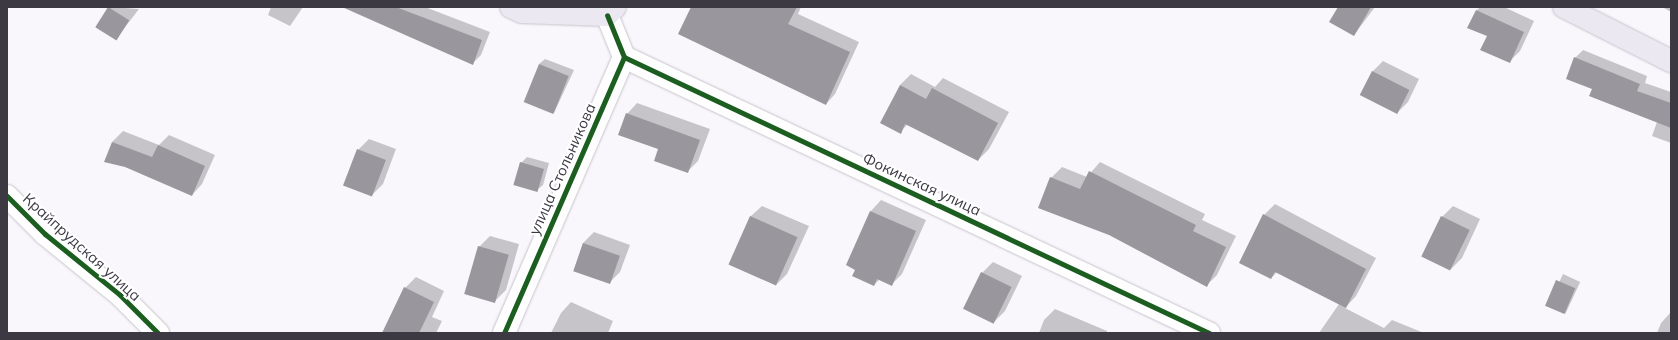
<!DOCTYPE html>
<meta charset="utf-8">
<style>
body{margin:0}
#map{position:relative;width:1678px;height:340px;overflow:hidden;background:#f9f6fc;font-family:Mulish,sans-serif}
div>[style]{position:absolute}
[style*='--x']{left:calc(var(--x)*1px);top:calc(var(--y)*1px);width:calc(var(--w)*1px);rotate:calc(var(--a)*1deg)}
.shadow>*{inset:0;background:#0003;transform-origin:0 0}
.building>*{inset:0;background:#99979d;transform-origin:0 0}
.roads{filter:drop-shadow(0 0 1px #c8c4cc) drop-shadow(0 0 1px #c8c4cc)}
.minor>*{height:22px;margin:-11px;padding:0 11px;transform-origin:11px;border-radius:11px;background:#fefeff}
.major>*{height:22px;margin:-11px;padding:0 11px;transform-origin:11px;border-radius:11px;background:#ece8f1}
.cycleway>*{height:5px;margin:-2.5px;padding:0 2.5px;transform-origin:2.5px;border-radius:2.5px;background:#1b5e20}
span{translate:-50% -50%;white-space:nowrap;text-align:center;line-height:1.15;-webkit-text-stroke:4px #fff;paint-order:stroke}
.street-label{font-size:15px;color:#3c3943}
.frame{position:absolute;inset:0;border:8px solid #3c3943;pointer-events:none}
</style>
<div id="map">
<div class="shadow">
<div style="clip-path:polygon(110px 7px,139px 9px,116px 39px,97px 26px)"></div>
<div style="clip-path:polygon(271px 7px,303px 7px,290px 26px,268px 15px)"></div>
<div style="clip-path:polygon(358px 7px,425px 7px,490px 32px,481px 55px,473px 63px)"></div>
<div style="clip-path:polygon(692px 7px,801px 7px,798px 14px,859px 42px,835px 94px,826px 104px)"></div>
<div style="clip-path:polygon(1339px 7px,1375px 7px,1354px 35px)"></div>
<div style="clip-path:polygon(1480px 7px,1504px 7px,1534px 21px,1520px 51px,1509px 62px,1488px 36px,1477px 10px)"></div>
<div style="clip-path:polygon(1662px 7px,1671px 7px,1671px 12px)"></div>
<div style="clip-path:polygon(1583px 50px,1647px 76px,1645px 83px,1671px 92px,1671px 143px,1652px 136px,1657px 122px,1593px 89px,1575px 58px)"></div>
<div style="clip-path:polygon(545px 59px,574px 70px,554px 113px,539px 64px)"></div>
<div style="clip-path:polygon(1383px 61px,1419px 79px,1408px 102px,1397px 113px,1372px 72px)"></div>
<div style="clip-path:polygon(911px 74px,935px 87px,943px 78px,1009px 112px,989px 149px,978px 160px,908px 124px,900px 132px,900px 85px)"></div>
<div style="clip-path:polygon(637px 103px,710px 129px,698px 161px,687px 172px,627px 114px)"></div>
<div style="clip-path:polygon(123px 131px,159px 145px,169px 135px,215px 155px,202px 184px,192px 195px,112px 142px)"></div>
<div style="clip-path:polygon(369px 139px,396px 149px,383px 184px,372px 195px,358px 150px)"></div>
<div style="clip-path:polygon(527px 157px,549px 163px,543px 185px,537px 190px,521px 163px)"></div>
<div style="clip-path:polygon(1100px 162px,1205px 214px,1202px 220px,1236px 236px,1217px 275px,1207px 285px,1051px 178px,1062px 167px,1087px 177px)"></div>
<div style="clip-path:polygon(881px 200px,926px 220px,902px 274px,891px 285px,880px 279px,874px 285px,871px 211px)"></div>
<div style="clip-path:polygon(1275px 204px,1376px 258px,1356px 296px,1345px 308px,1384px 328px,1392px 320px,1424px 333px,1319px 333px,1339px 304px,1277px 272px,1271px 278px,1264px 215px)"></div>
<div style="clip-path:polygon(762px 206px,809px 226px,787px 274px,776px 285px,730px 265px,751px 216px)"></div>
<div style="clip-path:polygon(1453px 206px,1480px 219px,1462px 258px,1451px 269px,1442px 217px)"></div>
<div style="clip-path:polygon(594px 232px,630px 245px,620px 272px,609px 283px,574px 270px,583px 243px)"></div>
<div style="clip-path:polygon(490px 236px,519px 244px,506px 290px,495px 301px,479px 247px)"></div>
<div style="clip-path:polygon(993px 262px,1022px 276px,1005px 311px,994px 322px,982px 273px)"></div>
<div style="left:1563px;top:274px;width:19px;height:35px;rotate:25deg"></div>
<div style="clip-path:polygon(416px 277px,444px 291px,432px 317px,442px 321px,436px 333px,384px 333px,405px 288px)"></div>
<div style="clip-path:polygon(571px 302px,613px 321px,608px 333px,551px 333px,561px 313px)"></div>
<div style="clip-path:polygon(1055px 309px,1107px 331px,1107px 333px,1039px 333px,1044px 320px)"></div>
<div style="clip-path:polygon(1671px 312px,1671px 333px,1657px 333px,1661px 323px)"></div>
</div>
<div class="building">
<div style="left:108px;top:7px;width:25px;height:24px;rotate:32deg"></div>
<div style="clip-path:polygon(342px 7px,396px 7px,482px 40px,473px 65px)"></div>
<div style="clip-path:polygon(691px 7px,797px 7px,788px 24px,850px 52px,826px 105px,678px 34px)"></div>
<div style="clip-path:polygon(1338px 7px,1371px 7px,1354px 36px,1329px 22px)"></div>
<div style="clip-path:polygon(1476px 10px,1524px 32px,1510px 63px,1480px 50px,1487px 36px,1467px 28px)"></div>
<div style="clip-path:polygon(1574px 57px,1640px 84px,1637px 91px,1671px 103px,1671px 128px,1589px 96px,1592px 89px,1566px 79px)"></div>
<div style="left:539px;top:64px;width:32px;height:41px;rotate:22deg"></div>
<div style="left:1372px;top:71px;width:42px;height:27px;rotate:27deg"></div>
<div style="clip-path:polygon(900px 85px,926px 99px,932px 88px,998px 123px,978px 161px,905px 124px,901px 134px,880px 123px)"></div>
<div style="clip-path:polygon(626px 113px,700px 140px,688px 173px,654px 161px,658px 149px,618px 135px)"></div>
<div style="clip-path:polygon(112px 142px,152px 157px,158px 145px,205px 166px,192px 196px,125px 167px,104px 162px)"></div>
<div style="left:357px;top:149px;width:31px;height:39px;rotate:21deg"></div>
<div style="left:520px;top:162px;width:25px;height:24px;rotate:16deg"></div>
<div style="clip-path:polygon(1089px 171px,1196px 225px,1193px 231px,1226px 247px,1207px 287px,1109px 235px,1038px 208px,1050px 177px,1080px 189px)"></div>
<div style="clip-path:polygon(870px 211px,916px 231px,892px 286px,877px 279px,874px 286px,852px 276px,855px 270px,846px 265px)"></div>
<div style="clip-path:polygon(1263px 214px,1366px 269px,1346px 308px,1275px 272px,1271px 279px,1239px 263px)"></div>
<div style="left:750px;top:216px;width:52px;height:53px;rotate:24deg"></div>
<div style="left:1441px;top:216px;width:32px;height:45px;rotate:26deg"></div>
<div style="left:583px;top:243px;width:39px;height:30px;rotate:19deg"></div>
<div style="left:478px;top:246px;width:32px;height:50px;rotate:16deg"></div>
<div style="left:981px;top:272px;width:34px;height:41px;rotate:26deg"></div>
<div style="left:1556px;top:280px;width:21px;height:28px;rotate:23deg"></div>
<div style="clip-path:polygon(404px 287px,434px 302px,419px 333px,382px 333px)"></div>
</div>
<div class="roads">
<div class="minor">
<div style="--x:624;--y:57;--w:647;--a:25.26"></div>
<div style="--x:7;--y:196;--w:54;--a:45"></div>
<div style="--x:45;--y:234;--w:97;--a:39.1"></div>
<div style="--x:120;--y:295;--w:54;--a:45"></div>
<div style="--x:504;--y:333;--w:301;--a:-66.5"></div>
<div style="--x:624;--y:57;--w:45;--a:-112"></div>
</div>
<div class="major">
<div style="--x:511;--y:7;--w:12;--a:24"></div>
<div style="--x:522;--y:12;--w:85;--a:2"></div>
<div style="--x:607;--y:15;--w:11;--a:-45"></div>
<div style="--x:1564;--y:7;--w:120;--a:26.8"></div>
</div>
</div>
<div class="cycleway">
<div style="--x:624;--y:57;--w:647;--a:25.26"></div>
<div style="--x:7;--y:196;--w:54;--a:45"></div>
<div style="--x:45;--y:234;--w:97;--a:39.1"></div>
<div style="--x:120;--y:295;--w:54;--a:45"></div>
<div style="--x:504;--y:333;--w:301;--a:-66.5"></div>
<div style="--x:624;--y:57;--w:45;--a:-112"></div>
</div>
<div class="street-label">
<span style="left:562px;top:169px;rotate:-66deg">улица Стольникова</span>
<span style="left:922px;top:184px;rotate:25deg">Фокинская улица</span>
<span style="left:82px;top:247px;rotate:42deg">Крайпрудская улица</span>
</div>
<div class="frame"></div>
</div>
